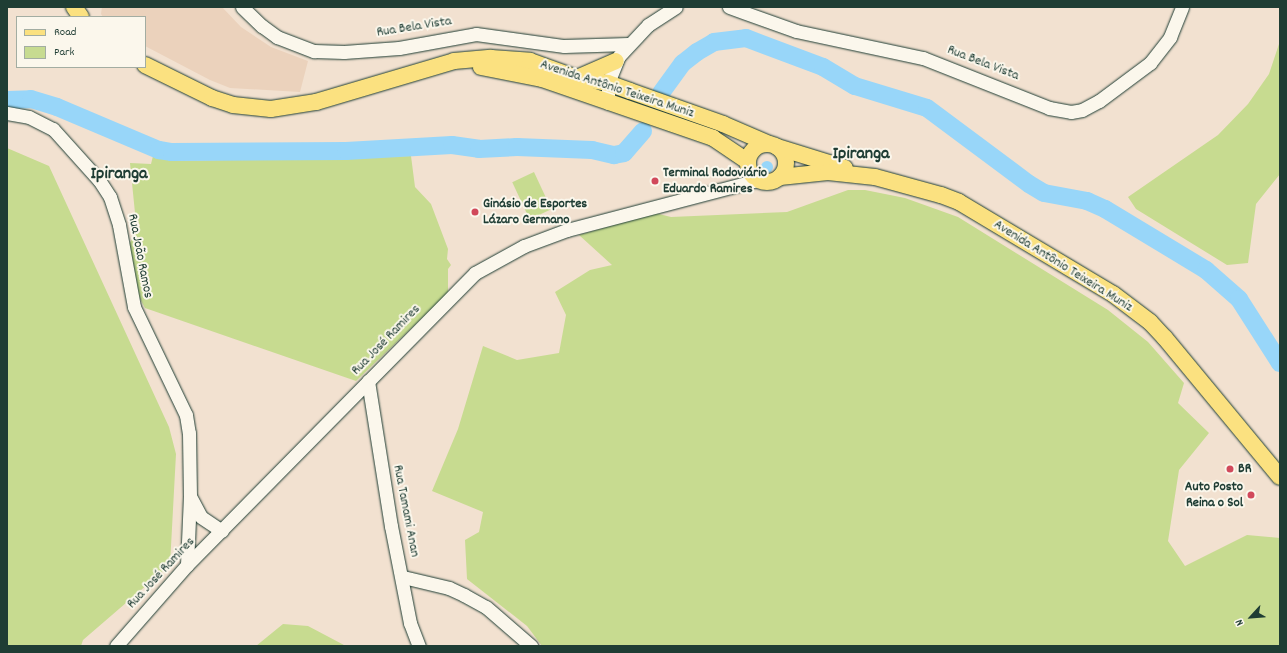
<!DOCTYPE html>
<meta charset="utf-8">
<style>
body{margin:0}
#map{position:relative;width:1287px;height:653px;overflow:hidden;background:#f2e1d0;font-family:Dekko,sans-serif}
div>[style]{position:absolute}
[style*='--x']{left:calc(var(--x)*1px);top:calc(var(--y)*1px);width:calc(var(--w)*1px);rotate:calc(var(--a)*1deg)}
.built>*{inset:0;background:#ebd2bc}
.green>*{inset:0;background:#c7db90;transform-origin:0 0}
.water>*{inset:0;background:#98d6f9}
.round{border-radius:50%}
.river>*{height:18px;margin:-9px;padding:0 9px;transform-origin:9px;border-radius:9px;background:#98d6f9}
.roads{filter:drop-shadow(0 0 1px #1f3d34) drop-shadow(0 0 1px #1f3d34)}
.minor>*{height:13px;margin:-6.5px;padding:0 6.5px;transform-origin:6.5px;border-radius:6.5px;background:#fbf7ec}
.major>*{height:16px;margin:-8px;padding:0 8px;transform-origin:8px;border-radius:8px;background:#fbe180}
.major>.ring{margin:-8px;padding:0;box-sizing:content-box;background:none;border:16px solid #fbe180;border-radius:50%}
.dots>*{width:11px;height:11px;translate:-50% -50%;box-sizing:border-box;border:2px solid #fbf7ec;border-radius:50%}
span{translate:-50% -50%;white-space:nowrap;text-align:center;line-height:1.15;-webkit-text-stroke:4px #fbf7ec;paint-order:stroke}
.street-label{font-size:14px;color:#1f3d34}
.poi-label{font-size:14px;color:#1f3d34;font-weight:700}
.left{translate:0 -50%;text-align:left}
.right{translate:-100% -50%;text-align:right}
.district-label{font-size:18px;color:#1f3d34;font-weight:700}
.frame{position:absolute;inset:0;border:8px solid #1f3d34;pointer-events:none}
.legend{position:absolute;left:16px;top:16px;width:130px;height:52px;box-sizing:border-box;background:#fbf7ec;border:1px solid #a3ada2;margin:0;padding:5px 7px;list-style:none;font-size:12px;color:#1f3d34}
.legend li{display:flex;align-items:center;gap:8px;height:20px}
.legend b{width:20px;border:1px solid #a3ada2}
.north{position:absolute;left:1231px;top:597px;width:40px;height:40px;-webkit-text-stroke:3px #fbf7ec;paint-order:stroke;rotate:244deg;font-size:11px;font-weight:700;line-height:16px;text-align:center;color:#1f3d34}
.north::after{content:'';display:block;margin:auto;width:14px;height:18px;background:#1f3d34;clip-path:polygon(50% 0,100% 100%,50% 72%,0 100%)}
</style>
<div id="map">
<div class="built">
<div style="clip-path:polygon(102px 7px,222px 7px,241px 27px,271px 47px,308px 61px,300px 92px,230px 88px,210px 80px,145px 46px,145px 17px,103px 17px,101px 14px)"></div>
</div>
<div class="green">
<div style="clip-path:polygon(1280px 41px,1280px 174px,1256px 204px,1248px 263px,1227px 265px,1136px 209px,1128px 197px,1218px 135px,1248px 104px,1269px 74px)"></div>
<div style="clip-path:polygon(7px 148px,49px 166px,169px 427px,176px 454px,170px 565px,83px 640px,81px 646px,7px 646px)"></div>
<div style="clip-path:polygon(153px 156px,180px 161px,411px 156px,415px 187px,431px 204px,448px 249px,447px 259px,451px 265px,448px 269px,448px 293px,356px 381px,145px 308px,139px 297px,129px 244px,140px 226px,135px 213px,130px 163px,151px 164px)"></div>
<div style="left:534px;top:172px;width:41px;height:24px;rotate:65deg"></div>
<div style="clip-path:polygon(848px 190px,865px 190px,905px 198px,958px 217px,1108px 310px,1148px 342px,1184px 383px,1178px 403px,1209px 433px,1179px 470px,1168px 541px,1185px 566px,1247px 535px,1280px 538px,1280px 646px,542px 646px,527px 626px,467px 579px,465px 540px,479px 532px,483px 512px,432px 491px,458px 429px,483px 346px,517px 360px,559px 353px,566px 315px,555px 292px,590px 270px,612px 265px,579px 235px,655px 213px,671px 217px,787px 212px)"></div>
<div style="clip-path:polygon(283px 624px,308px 626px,344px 645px,383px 646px,256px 646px)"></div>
</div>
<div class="water">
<div class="round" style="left:761px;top:161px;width:12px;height:12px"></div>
</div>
<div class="river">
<div style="--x:661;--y:93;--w:37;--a:-54"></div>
<div style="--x:683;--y:63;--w:18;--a:-38"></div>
<div style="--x:697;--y:52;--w:20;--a:-30"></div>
<div style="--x:714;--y:42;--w:32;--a:-7"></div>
<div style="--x:746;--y:38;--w:82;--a:20.6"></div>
<div style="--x:823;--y:67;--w:37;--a:31"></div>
<div style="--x:855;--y:86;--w:75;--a:17"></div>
<div style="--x:927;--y:108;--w:127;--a:36.7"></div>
<div style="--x:1029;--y:184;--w:17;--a:31"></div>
<div style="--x:1044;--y:193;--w:44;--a:10.5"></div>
<div style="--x:1087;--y:201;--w:20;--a:24"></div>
<div style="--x:1105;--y:209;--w:118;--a:31.1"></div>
<div style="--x:1206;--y:270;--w:44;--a:41.3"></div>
<div style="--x:1239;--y:299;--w:76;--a:57.4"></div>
<div style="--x:7;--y:100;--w:24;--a:-2"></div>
<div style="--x:31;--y:99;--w:27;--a:17"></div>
<div style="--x:57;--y:107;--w:111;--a:22.9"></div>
<div style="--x:159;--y:150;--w:13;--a:9"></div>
<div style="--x:172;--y:152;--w:174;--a:-0.3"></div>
<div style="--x:346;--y:151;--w:106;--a:-3.2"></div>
<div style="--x:452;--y:145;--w:27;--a:8"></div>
<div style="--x:479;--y:149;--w:38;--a:-3"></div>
<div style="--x:517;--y:147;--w:75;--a:2.3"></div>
<div style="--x:592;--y:150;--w:23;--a:13"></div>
<div style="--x:614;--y:155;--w:10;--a:-11"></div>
<div style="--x:624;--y:153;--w:29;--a:-49"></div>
</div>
<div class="roads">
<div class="minor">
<div style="--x:242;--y:7;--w:28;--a:44"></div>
<div style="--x:262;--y:26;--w:19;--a:36"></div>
<div style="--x:277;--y:37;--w:40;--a:21"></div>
<div style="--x:314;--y:51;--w:30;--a:2"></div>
<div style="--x:344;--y:52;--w:55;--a:-4.2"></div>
<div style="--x:399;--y:48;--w:78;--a:-10.3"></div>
<div style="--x:476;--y:34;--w:89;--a:7.8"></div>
<div style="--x:564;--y:46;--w:64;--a:-1.8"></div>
<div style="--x:729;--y:7;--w:71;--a:19.7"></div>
<div style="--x:796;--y:31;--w:130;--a:12"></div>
<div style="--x:923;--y:58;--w:136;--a:21.6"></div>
<div style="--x:1049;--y:108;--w:22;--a:10"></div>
<div style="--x:1071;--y:112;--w:11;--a:-10"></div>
<div style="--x:1082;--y:110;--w:19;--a:-28"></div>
<div style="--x:1099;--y:101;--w:64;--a:-36.7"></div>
<div style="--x:1150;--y:63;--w:33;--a:-52"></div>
<div style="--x:1170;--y:37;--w:32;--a:-68"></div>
<div style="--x:608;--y:103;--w:20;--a:-90"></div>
<div style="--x:608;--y:83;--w:29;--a:-68"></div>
<div style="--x:619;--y:56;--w:42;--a:-46.9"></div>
<div style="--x:648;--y:25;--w:33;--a:-33"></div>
<div style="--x:7;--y:113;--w:22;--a:10"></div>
<div style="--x:29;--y:117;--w:27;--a:27"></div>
<div style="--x:53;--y:129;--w:69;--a:48"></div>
<div style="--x:99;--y:180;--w:20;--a:57"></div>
<div style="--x:110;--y:197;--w:29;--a:72"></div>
<div style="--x:119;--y:225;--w:83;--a:79.6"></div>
<div style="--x:134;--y:307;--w:120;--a:64.3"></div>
<div style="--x:186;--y:415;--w:18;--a:81"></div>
<div style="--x:189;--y:433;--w:63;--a:89.1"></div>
<div style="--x:190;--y:496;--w:69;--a:92.5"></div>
<div style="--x:368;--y:381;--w:147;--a:81"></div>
<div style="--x:391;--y:526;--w:99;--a:78.9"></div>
<div style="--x:410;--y:623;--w:25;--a:69"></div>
<div style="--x:191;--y:498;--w:21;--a:62"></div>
<div style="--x:201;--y:517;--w:25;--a:34"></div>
<div style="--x:403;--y:577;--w:47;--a:13.4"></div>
<div style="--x:449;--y:588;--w:17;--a:25"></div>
<div style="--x:464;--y:595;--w:25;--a:29"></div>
<div style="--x:486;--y:607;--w:60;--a:40.9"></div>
<div style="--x:116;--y:646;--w:108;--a:-48.8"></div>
<div style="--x:187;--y:565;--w:410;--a:-45.4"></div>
<div style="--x:475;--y:273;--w:56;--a:-28.9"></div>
<div style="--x:524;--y:246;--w:46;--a:-20.4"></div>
<div style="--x:567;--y:230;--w:196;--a:-14.7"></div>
</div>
<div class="major">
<div style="--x:74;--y:7;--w:12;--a:55"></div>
<div style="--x:145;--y:65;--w:75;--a:26.2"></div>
<div style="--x:212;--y:98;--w:22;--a:18"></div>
<div style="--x:233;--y:105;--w:38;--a:6"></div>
<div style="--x:271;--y:109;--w:46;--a:-8.8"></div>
<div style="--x:316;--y:102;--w:144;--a:-16.5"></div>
<div style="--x:454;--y:61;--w:37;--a:-5"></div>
<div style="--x:491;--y:58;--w:39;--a:4"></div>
<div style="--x:530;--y:61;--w:50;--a:19.9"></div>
<div style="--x:577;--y:78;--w:31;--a:9"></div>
<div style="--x:608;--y:83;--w:23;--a:20"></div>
<div style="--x:630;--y:91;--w:99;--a:19.5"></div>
<div style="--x:723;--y:124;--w:50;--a:23.5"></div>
<div style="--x:481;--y:67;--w:62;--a:11.1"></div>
<div style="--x:542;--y:79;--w:181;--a:19"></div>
<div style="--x:713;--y:138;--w:41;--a:34.1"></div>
<div style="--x:579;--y:77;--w:40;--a:-23.4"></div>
<div class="ring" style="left:748px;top:144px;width:22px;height:22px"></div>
<div style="--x:777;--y:147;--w:71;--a:17.2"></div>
<div style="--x:780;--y:177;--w:48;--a:-5.9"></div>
<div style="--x:828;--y:172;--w:47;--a:6.1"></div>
<div style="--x:875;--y:177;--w:68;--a:15.3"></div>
<div style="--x:941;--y:195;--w:19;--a:21"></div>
<div style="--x:959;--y:202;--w:179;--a:30.9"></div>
<div style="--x:1113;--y:294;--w:46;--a:37.1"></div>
<div style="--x:1150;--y:322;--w:22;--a:47"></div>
<div style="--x:1165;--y:338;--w:180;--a:50.4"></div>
</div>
</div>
<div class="dots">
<div style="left:655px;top:181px;background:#d1495b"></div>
<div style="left:475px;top:212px;background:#d1495b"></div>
<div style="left:1230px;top:469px;background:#d1495b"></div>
<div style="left:1251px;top:495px;background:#d1495b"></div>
</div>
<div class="street-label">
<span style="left:414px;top:27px;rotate:-9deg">Rua Bela Vista</span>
<span style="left:983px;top:63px;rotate:21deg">Rua Bela Vista</span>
<span style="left:617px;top:89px;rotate:18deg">Avenida Antônio Teixeira Muniz</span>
<span style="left:140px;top:256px;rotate:79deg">Rua João Ramos</span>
<span style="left:1063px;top:266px;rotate:32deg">Avenida Antônio Teixeira Muniz</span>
<span style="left:386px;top:340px;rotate:-46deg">Rua José Ramires</span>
<span style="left:406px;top:511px;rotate:79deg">Rua Tamami Anan</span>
<span style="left:161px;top:573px;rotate:-47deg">Rua José Ramires</span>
</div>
<div class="poi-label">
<span class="left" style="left:663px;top:181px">Terminal Rodoviário<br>Eduardo Ramires</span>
<span class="left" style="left:483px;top:212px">Ginásio de Esportes<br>Lázaro Germano</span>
<span class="left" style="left:1238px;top:469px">BR</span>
<span class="right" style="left:1243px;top:495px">Auto Posto<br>Reina o Sol</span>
</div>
<div class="district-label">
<span style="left:861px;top:155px">Ipiranga</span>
<span style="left:119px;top:175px">Ipiranga</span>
</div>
<div class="frame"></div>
<ul class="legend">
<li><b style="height:5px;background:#fbe180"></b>Road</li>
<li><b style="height:11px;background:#c7db90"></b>Park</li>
</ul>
<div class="north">N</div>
</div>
